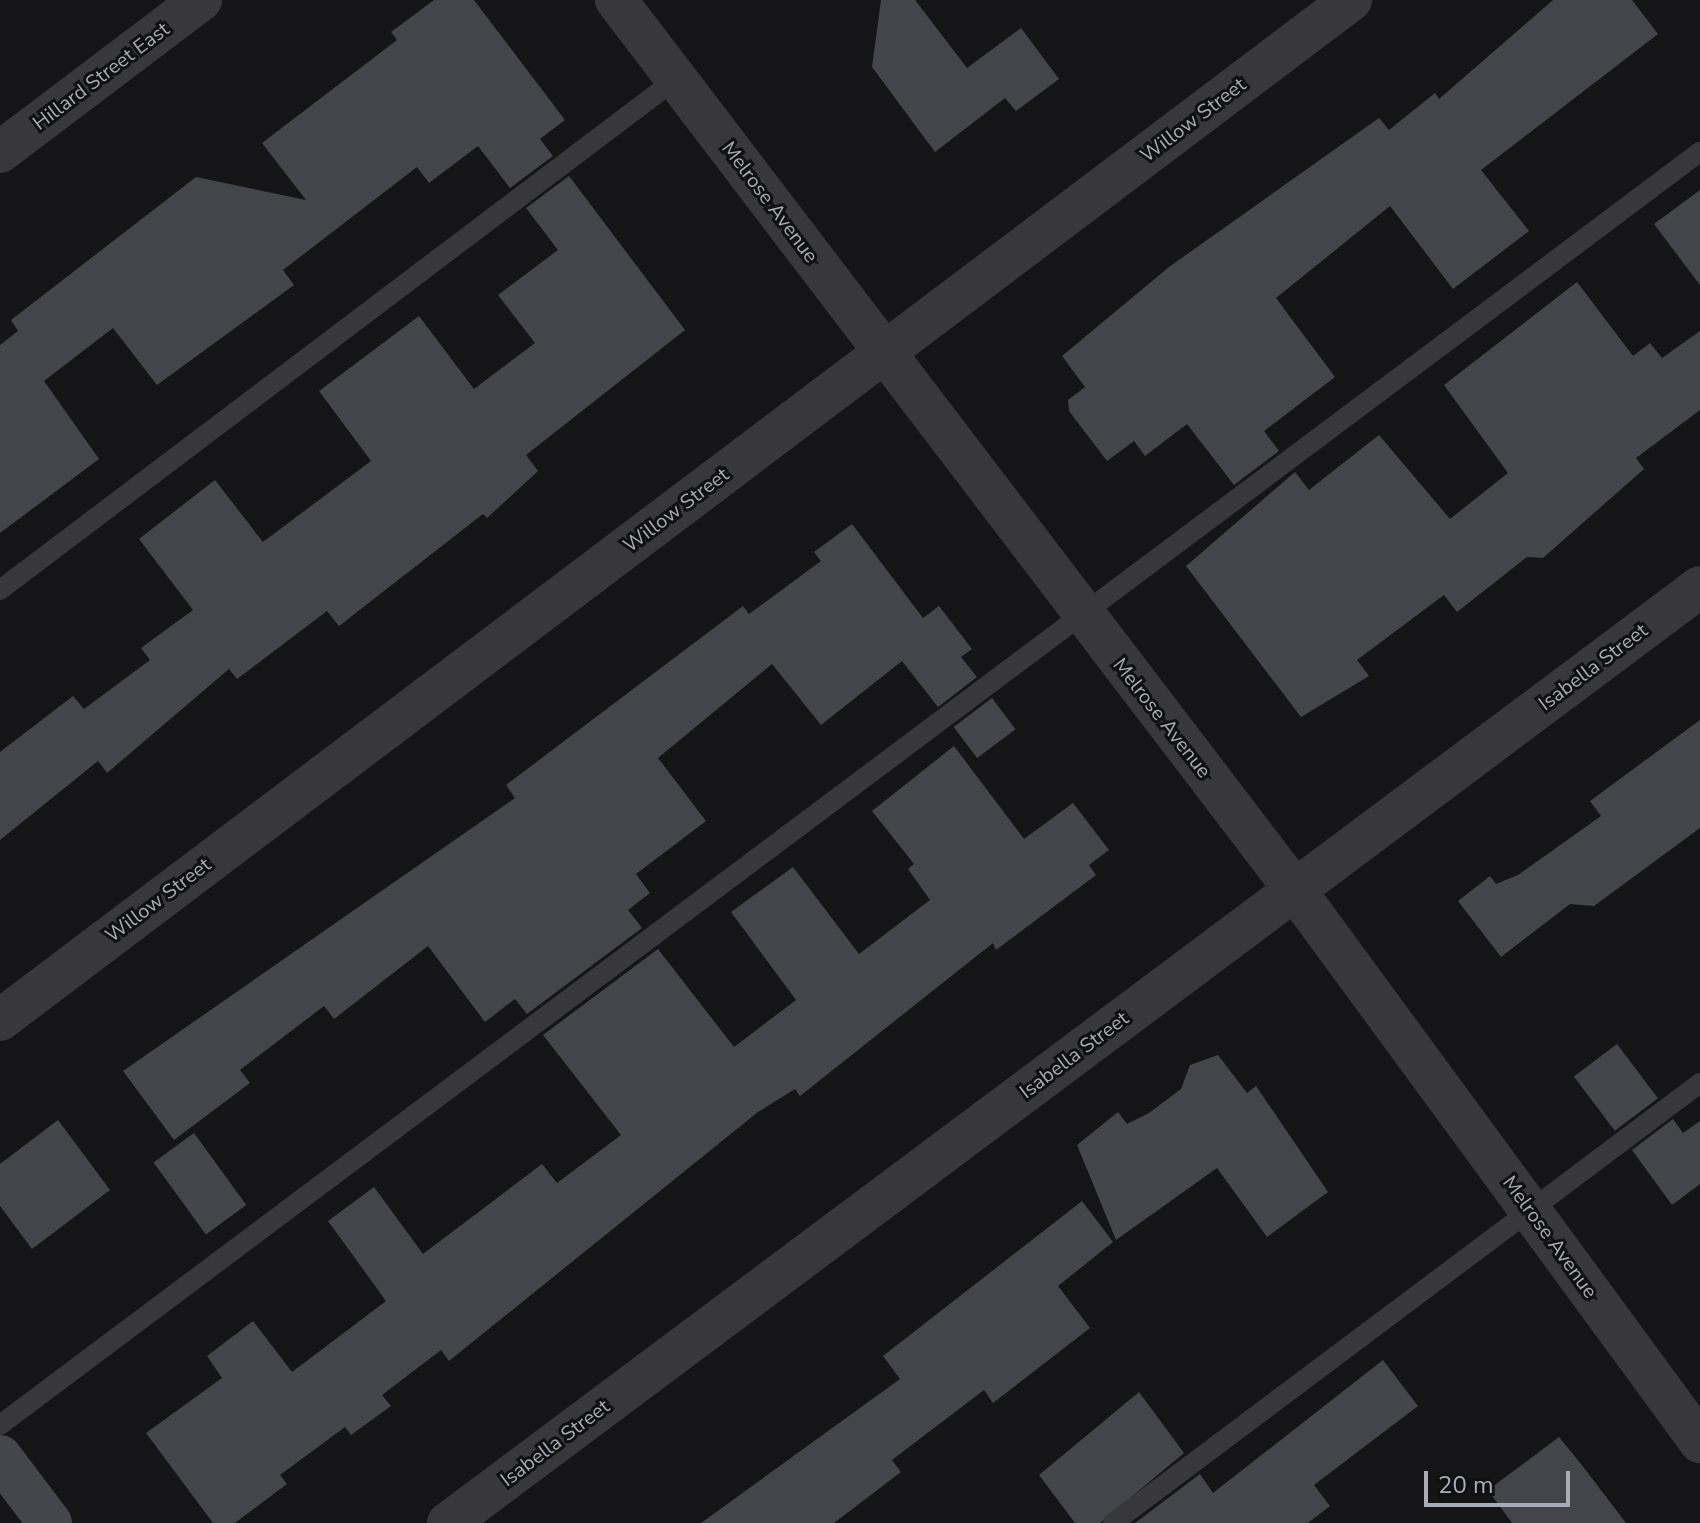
<!DOCTYPE html>
<style>
body{margin:0}
#map{position:relative;width:1700px;height:1523px;overflow:hidden;background:#151517;font-family:"Nunito Sans",sans-serif}
div>[style]{position:absolute}
[style*='--x']{left:calc(var(--x)*1px);top:calc(var(--y)*1px);width:calc(var(--w)*1px);rotate:calc(var(--a)*1deg)}
.building>*{inset:0;background:#44454a;transform-origin:0 0}
.lane>*{height:20px;margin:-10px;padding:0 10px;transform-origin:10px;border-radius:10px;background:#37373c}
.street>*{height:42px;margin:-21px;padding:0 21px;transform-origin:21px;border-radius:21px;background:#37373c}
.secondary>*{height:44px;margin:-22px;padding:0 22px;transform-origin:22px;border-radius:22px;background:#45464b}
span{translate:-50% -50%;white-space:nowrap;text-align:center;line-height:1.15;-webkit-text-stroke:6px #101012;paint-order:stroke}
.street-label{font-size:20px;color:#a8acb6}
.scale{position:absolute;left:1424px;top:1471px;width:146px;height:36px;box-sizing:border-box;border:4px solid #a8acb6;border-top:0;padding-left:10px;font-size:24px;line-height:28px;white-space:nowrap;color:#a8acb6;-webkit-text-stroke:6px #101012;paint-order:stroke}
</style>
<div id="map">
<div class="building">
<div style="clip-path:polygon(434px 0,474px 0,565px 120px,540px 139px,553px 156px,510px 188px,478px 146px,429px 183px,417px 167px,283px 270px,294px 285px,157px 385px,113px 328px,44px 381px,99px 459px,0 533px,0 345px,18px 331px,11px 320px,196px 177px,306px 200px,262px 143px,397px 40px,391px 32px)"></div>
<div style="clip-path:polygon(881px 0,915px 0,967px 68px,1021px 28px,1059px 79px,1016px 111px,1005px 98px,935px 152px,872px 67px)"></div>
<div style="clip-path:polygon(1553px 0,1632px 0,1658px 34px,1481px 170px,1529px 231px,1453px 289px,1390px 206px,1276px 298px,1335px 377px,1264px 431px,1279px 451px,1234px 485px,1187px 424px,1145px 456px,1134px 441px,1107px 461px,1069px 411px,1068px 400px,1085px 387px,1062px 356px,1169px 267px,1379px 118px,1389px 130px,1435px 93px,1439px 99px)"></div>
<div style="clip-path:polygon(569px 176px,685px 330px,526px 455px,538px 471px,487px 518px,483px 514px,339px 626px,327px 611px,237px 679px,229px 669px,107px 773px,98px 761px,0 840px,0 752px,73px 696px,84px 709px,150px 660px,141px 648px,193px 610px,139px 539px,215px 480px,263px 542px,371px 461px,319px 391px,419px 316px,474px 389px,535px 343px,498px 295px,558px 250px,526px 208px)"></div>
<div style="clip-path:polygon(1700px 190px,1700px 285px,1654px 224px)"></div>
<div style="clip-path:polygon(1577px 282px,1633px 356px,1650px 343px,1662px 358px,1700px 331px,1700px 410px,1636px 458px,1644px 469px,1543px 558px,1527px 557px,1457px 612px,1444px 595px,1357px 660px,1369px 676px,1301px 717px,1186px 566px,1295px 472px,1309px 490px,1379px 435px,1450px 519px,1508px 473px,1444px 385px)"></div>
<div style="clip-path:polygon(852px 524px,923px 618px,939px 606px,972px 649px,961px 657px,977px 677px,938px 707px,902px 661px,821px 725px,772px 664px,658px 758px,706px 821px,636px 874px,650px 893px,628px 910px,642px 928px,527px 1014px,515px 999px,485px 1022px,428px 946px,334px 1019px,324px 1006px,240px 1070px,250px 1083px,174px 1140px,123px 1071px,515px 798px,506px 785px,743px 606px,749px 614px,821px 561px,814px 552px)"></div>
<div style="left:992px;top:698px;width:39px;height:48px;rotate:53deg"></div>
<div style="clip-path:polygon(1700px 720px,1700px 828px,1594px 906px,1570px 904px,1501px 957px,1458px 901px,1490px 876px,1496px 884px,1518px 875px,1601px 816px,1590px 801px)"></div>
<div style="clip-path:polygon(954px 746px,1024px 839px,1073px 803px,1109px 850px,1089px 865px,1096px 875px,996px 950px,993px 943px,800px 1096px,795px 1089px,758px 1112px,449px 1361px,441px 1350px,382px 1395px,391px 1406px,351px 1435px,345px 1427px,280px 1475px,287px 1484px,235px 1523px,213px 1523px,146px 1433px,222px 1378px,207px 1356px,253px 1321px,292px 1372px,386px 1301px,328px 1221px,374px 1187px,423px 1254px,542px 1164px,557px 1183px,621px 1135px,543px 1035px,658px 949px,734px 1047px,796px 1000px,731px 912px,793px 867px,859px 954px,930px 900px,908px 869px,914px 864px,872px 811px)"></div>
<div style="left:1617px;top:1044px;width:68px;height:54px;rotate:53deg"></div>
<div style="clip-path:polygon(1218px 1055px,1247px 1093px,1256px 1086px,1328px 1192px,1267px 1237px,1217px 1168px,1116px 1240px,1077px 1145px,1118px 1112px,1127px 1124px,1149px 1113px,1181px 1089px,1190px 1065px)"></div>
<div style="clip-path:polygon(1673px 1119px,1683px 1133px,1700px 1121px,1700px 1184px,1672px 1205px,1632px 1150px)"></div>
<div style="clip-path:polygon(58px 1120px,110px 1190px,32px 1249px,0 1206px,0 1164px)"></div>
<div style="left:194px;top:1133px;width:89px;height:50px;rotate:54deg"></div>
<div style="clip-path:polygon(1082px 1201px,1113px 1242px,1058px 1286px,1090px 1328px,993px 1403px,984px 1390px,892px 1460px,901px 1472px,834px 1523px,701px 1523px,900px 1379px,883px 1356px)"></div>
<div style="clip-path:polygon(1383px 1360px,1418px 1406px,1314px 1485px,1330px 1506px,1308px 1523px,1135px 1523px,1200px 1474px,1213px 1493px)"></div>
<div style="clip-path:polygon(1139px 1392px,1184px 1453px,1100px 1523px,1075px 1523px,1039px 1475px)"></div>
<div style="clip-path:polygon(1559px 1437px,1581px 1464px,1626px 1523px,1512px 1523px,1488px 1490px)"></div>
</div>
<div class="lane">
<div style="--x:0;--y:590;--w:847;--a:-37.09"></div>
<div style="--x:0;--y:1425;--w:2124;--a:-36.83"></div>
<div style="--x:1113;--y:1523;--w:734;--a:-36.85"></div>
</div>
<div class="street">
<div style="--x:616;--y:0;--w:1119;--a:52.66"></div>
<div style="--x:1295;--y:890;--w:685;--a:53.73"></div>
<div style="--x:0;--y:152;--w:252;--a:-37.1"></div>
<div style="--x:0;--y:1020;--w:1693;--a:-37.05"></div>
<div style="--x:448;--y:1523;--w:1563;--a:-36.78"></div>
</div>
<div class="secondary">
<div style="--x:0;--y:1457;--w:83;--a:52.9"></div>
</div>
<div class="street-label">
<span style="left:101px;top:76px;rotate:-37deg">Hillard Street East</span>
<span style="left:1193px;top:120px;rotate:-37deg">Willow Street</span>
<span style="left:770px;top:202px;rotate:53deg">Melrose Avenue</span>
<span style="left:676px;top:510px;rotate:-37deg">Willow Street</span>
<span style="left:1593px;top:667px;rotate:-37deg">Isabella Street</span>
<span style="left:1162px;top:718px;rotate:52deg">Melrose Avenue</span>
<span style="left:158px;top:900px;rotate:-37deg">Willow Street</span>
<span style="left:1074px;top:1055px;rotate:-37deg">Isabella Street</span>
<span style="left:1550px;top:1237px;rotate:54deg">Melrose Avenue</span>
<span style="left:555px;top:1443px;rotate:-37deg">Isabella Street</span>
</div>
<div class="scale">20 m</div>
</div>
